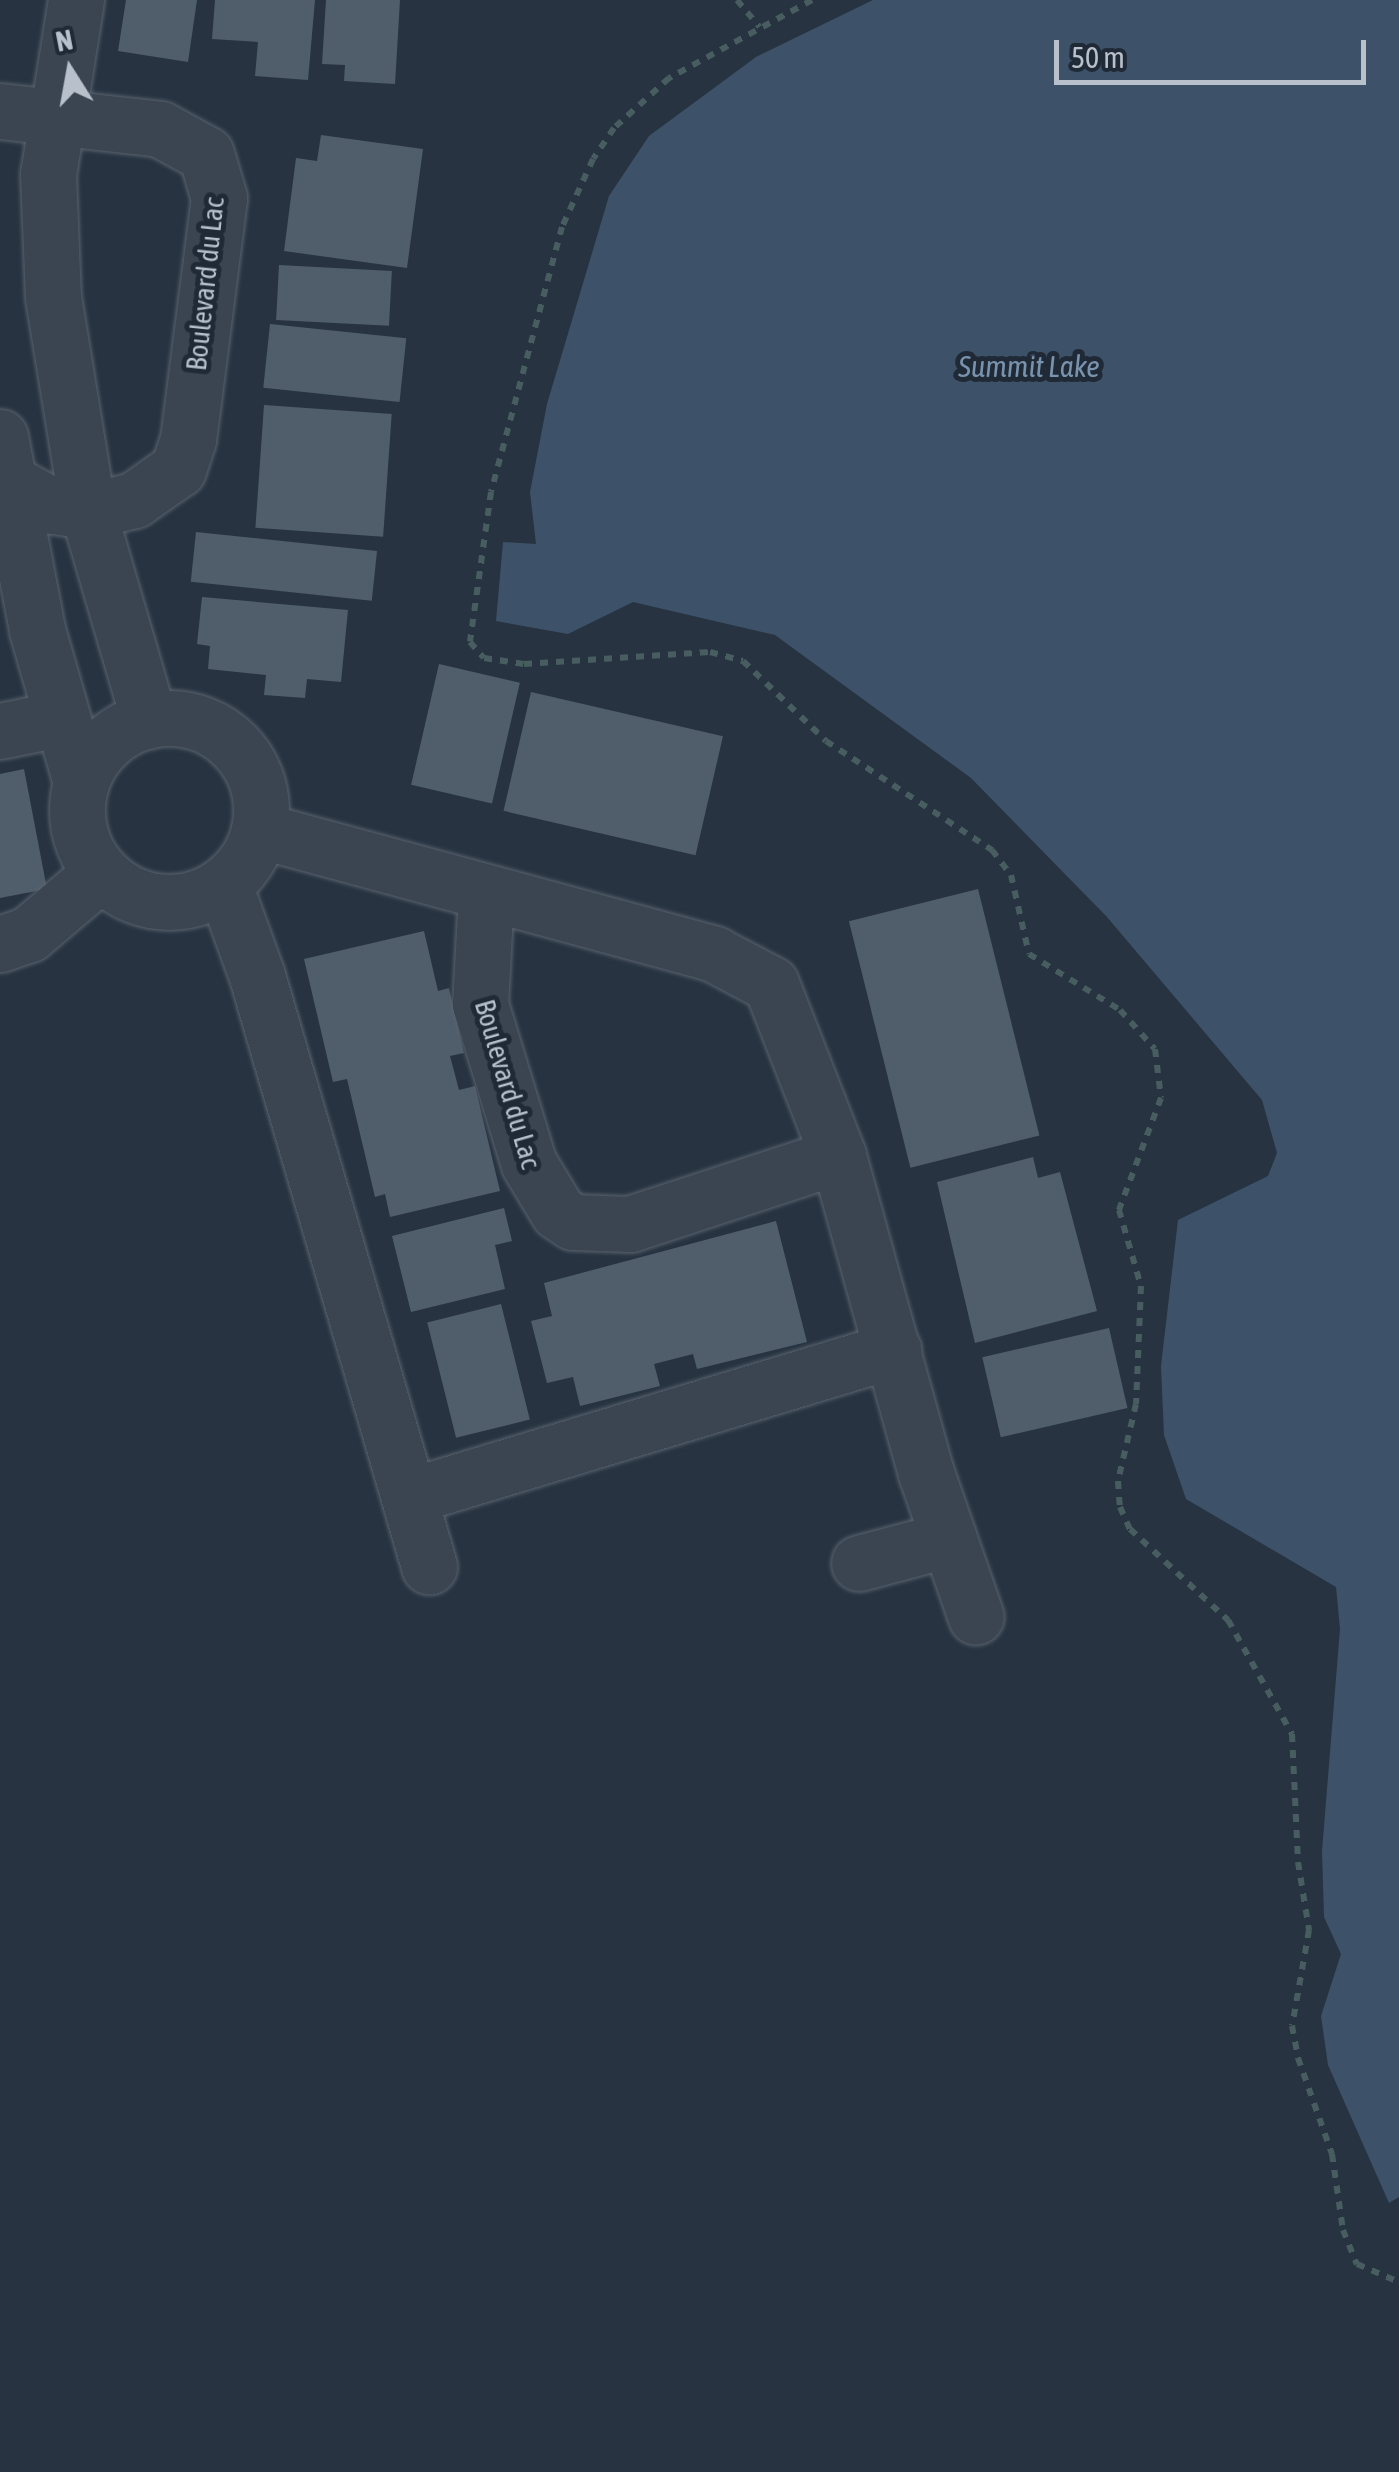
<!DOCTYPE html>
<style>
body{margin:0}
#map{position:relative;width:1399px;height:2472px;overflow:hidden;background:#273341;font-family:"Asap Condensed",sans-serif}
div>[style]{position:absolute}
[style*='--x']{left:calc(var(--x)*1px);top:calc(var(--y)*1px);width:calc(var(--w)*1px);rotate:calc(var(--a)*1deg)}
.water>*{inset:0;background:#3d5269}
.building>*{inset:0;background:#505e6c;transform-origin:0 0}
.path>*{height:6px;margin-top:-3px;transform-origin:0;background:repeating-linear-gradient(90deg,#475d5f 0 8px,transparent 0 16px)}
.roads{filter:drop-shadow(0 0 2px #59636e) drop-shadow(0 0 2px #59636e)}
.minor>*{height:55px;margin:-27.5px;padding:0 27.5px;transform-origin:27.5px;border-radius:27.5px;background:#3b4551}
.minor>.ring{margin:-27.5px;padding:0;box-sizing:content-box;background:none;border:55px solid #3b4551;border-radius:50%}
span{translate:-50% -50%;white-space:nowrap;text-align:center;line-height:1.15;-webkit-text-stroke:10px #202a36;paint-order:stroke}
.street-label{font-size:28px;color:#b8c0cb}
.water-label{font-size:30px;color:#7992ad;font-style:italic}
.north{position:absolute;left:20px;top:20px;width:100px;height:100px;-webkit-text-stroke:8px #202a36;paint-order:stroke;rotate:349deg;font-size:28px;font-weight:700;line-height:40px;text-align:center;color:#b8c0cb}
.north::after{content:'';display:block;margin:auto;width:35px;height:45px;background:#b8c0cb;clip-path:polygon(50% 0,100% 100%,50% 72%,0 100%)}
.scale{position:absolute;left:1054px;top:40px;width:312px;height:45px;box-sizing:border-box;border:5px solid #b8c0cb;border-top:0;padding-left:12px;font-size:30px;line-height:35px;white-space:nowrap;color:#b8c0cb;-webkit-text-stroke:8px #202a36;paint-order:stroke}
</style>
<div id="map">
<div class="water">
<div style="clip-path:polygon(873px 0,1399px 0,1399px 2197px,1389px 2203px,1328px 2065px,1321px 2016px,1341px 1954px,1324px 1917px,1322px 1851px,1340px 1629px,1336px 1587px,1186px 1499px,1164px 1435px,1161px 1366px,1178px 1220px,1268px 1176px,1277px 1153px,1262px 1100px,1107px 917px,971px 778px,775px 635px,633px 602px,568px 634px,496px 621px,503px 542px,536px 544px,530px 492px,547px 404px,609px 196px,649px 136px,756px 57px)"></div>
</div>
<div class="building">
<div style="clip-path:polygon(126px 0,197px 0,188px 62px,118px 51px)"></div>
<div style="clip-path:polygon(215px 0,315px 0,308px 80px,255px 76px,258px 42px,212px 39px)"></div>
<div style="clip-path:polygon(326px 0,400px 0,395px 84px,344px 81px,345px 65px,322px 64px)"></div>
<div style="clip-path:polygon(321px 135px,423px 149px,407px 268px,284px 251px,296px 158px,317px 161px)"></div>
<div style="left:279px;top:265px;width:113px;height:55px;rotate:3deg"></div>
<div style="left:270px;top:324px;width:137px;height:64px;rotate:6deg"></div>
<div style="left:264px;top:405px;width:128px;height:123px;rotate:4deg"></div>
<div style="left:196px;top:532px;width:182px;height:50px;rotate:6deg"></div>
<div style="clip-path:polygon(202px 597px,348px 610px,341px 682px,307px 679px,305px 698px,264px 695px,266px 675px,208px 669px,210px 646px,197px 644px)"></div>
<div style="left:439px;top:664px;width:83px;height:124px;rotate:13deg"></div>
<div style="left:531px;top:692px;width:197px;height:122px;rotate:13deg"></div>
<div style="clip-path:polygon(24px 769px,47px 889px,0 898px,0 774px)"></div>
<div style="left:978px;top:889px;width:254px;height:133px;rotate:76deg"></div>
<div style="clip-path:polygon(424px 931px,438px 991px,449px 988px,464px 1053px,450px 1056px,459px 1090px,475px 1086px,500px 1191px,390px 1217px,385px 1194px,375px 1197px,347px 1079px,333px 1082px,304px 959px)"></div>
<div style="clip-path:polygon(1033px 1157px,1038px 1178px,1060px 1172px,1097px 1311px,975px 1343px,937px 1182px)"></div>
<div style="clip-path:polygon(504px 1208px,512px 1241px,495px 1245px,505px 1289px,411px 1312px,392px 1236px)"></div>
<div style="clip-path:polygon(776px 1221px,807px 1342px,697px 1369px,693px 1354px,654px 1364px,660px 1386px,580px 1406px,573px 1377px,547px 1383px,531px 1321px,552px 1316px,544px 1283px)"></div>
<div style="left:501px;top:1304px;width:119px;height:76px;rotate:76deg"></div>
<div style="left:1109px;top:1328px;width:82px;height:130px;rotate:77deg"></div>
</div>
<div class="path">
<div style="--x:737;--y:0;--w:35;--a:50"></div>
<div style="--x:812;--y:0;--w:163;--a:151.4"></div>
<div style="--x:669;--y:78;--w:74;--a:137.7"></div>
<div style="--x:614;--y:128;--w:37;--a:124"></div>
<div style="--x:593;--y:159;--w:75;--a:114.5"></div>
<div style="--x:562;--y:227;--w:274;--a:105"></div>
<div style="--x:491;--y:492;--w:151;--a:98"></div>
<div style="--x:470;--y:642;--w:21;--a:49"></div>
<div style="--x:484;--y:658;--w:40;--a:8.5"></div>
<div style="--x:524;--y:664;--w:186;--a:-3.7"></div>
<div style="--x:710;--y:652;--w:34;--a:15"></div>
<div style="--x:743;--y:661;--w:115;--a:43.9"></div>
<div style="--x:826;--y:741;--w:199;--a:33.3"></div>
<div style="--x:992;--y:850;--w:31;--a:53"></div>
<div style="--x:1011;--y:875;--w:81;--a:77.2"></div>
<div style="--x:1029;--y:954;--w:107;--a:31.6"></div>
<div style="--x:1120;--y:1010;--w:52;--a:48.1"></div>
<div style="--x:1155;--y:1049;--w:49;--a:83"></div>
<div style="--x:1161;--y:1098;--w:120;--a:110.6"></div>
<div style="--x:1119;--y:1210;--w:79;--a:73.9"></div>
<div style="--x:1141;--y:1286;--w:118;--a:92.4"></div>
<div style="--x:1136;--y:1404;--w:79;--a:103.2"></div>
<div style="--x:1118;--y:1481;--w:26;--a:86"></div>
<div style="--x:1120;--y:1507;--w:24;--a:66"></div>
<div style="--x:1130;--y:1529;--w:134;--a:42.9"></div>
<div style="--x:1228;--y:1620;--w:131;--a:60.7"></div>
<div style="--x:1292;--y:1734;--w:128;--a:87.3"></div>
<div style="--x:1298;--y:1862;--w:69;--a:80.8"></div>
<div style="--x:1309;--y:1930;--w:97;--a:100"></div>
<div style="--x:1292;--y:2026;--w:33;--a:79"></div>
<div style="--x:1298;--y:2058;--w:102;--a:70.5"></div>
<div style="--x:1332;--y:2154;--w:77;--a:81.8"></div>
<div style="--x:1343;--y:2230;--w:37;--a:68"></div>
<div style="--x:1357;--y:2264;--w:46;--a:23.2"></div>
</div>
<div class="roads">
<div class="minor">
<div style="--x:76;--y:0;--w:176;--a:99.1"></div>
<div style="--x:48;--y:174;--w:123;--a:87.7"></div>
<div style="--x:53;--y:297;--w:217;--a:80.7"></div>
<div style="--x:88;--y:511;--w:218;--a:73.7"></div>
<div style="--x:0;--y:111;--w:161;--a:6.4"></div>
<div style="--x:160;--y:129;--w:52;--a:28.5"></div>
<div style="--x:206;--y:154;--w:46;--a:73.5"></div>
<div style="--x:219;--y:198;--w:243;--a:97.3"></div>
<div style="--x:188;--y:439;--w:32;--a:108"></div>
<div style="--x:178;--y:469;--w:54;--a:144.8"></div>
<div style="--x:134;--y:500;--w:47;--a:166.6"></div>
<div style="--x:88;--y:511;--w:35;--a:-172"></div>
<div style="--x:53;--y:506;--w:50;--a:-151.4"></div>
<div style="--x:0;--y:437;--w:197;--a:79.1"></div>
<div style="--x:37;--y:630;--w:158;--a:73.9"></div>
<div class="ring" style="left:77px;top:718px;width:129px;height:129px"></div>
<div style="--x:0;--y:731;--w:60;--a:-11.5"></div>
<div style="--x:259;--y:830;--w:472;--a:15.2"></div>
<div style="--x:714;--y:954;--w:64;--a:27.8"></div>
<div style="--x:771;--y:984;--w:185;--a:68.7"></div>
<div style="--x:838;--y:1156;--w:329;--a:74.5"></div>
<div style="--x:926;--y:1473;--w:152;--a:70.9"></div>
<div style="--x:224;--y:885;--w:97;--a:70.1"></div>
<div style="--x:257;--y:976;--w:615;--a:73.75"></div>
<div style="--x:486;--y:894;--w:110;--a:93.1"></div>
<div style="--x:480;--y:1004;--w:167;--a:73"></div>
<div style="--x:529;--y:1164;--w:56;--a:58.9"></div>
<div style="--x:558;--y:1212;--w:18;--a:34"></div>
<div style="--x:573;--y:1222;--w:57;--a:2"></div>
<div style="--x:630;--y:1224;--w:219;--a:-18.1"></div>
<div style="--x:0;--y:944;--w:31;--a:-19"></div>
<div style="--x:29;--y:934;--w:94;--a:-40.3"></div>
<div style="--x:410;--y:1496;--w:505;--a:-16.82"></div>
<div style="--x:859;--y:1563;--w:93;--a:-14.9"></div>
</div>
</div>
<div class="street-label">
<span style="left:205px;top:284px;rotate:-84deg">Boulevard du Lac</span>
<span style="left:508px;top:1084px;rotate:74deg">Boulevard du Lac</span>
</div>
<div class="water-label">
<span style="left:1029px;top:366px">Summit Lake</span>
</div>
<div class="north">N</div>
<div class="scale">50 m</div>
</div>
